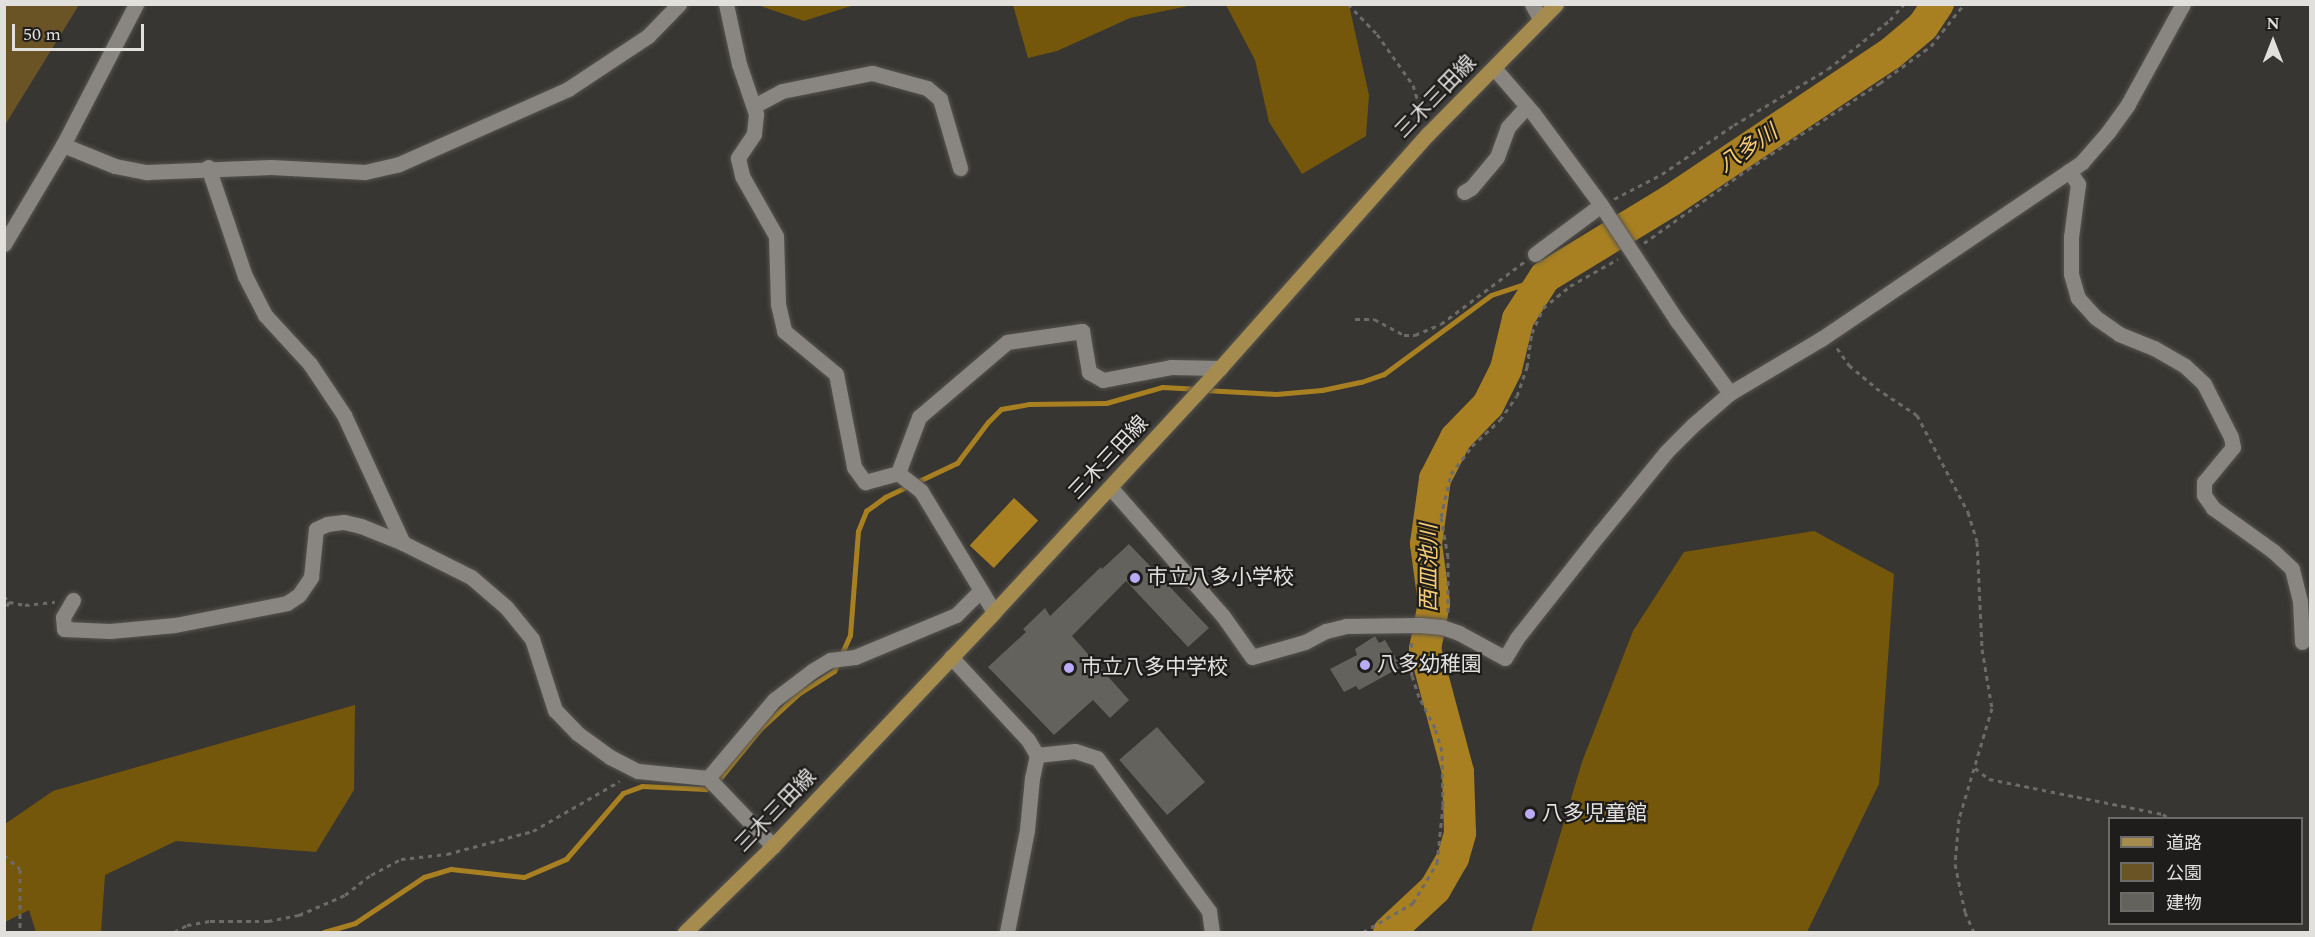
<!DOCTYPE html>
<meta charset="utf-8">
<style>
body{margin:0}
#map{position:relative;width:2315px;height:937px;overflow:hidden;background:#383632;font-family:Spectral,"Noto Sans JP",serif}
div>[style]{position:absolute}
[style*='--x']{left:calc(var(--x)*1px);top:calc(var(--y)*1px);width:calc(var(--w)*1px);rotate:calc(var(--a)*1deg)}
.green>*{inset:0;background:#6a5426}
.forest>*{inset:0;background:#75570b}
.water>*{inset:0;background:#a88021;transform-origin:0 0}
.stream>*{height:5px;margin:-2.5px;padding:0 2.5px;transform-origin:2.5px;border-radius:2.5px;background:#a88021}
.river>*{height:32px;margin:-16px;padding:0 16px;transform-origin:16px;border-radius:16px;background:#a88021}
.building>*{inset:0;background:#64625d;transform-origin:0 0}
.path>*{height:3px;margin-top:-1.5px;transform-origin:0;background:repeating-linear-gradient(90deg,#6d6b67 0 4.5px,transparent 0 9px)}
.roads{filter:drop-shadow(0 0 2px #555450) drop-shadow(0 0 2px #555450)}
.minor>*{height:15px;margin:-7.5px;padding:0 7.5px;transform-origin:7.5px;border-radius:7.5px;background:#898681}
.major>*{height:15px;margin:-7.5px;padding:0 7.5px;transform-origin:7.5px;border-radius:7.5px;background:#a68b4e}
.dots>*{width:16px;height:16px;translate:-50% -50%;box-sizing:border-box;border:3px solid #1e1d1b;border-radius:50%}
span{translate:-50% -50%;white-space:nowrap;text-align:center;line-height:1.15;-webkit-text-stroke:4.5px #1e1d1b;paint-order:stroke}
.street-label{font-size:21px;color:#e1e0dd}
.poi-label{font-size:21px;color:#e1e0dd}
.left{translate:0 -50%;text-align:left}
.water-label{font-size:22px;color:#f7cc74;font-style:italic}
.frame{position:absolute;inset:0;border:6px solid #e1e0dd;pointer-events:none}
.legend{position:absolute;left:2108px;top:817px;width:195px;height:108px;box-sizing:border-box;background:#1e1d1b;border:2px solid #6c6b69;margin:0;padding:8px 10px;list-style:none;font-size:18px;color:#e1e0dd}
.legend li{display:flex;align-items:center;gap:12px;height:30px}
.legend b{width:30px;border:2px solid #6c6b69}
.north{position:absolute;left:2243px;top:12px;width:60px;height:60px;-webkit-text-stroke:4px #1e1d1b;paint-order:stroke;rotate:0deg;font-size:16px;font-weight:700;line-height:24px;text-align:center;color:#e1e0dd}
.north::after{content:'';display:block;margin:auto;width:21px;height:27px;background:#e1e0dd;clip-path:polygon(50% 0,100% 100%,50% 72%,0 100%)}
.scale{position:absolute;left:12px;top:24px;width:132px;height:27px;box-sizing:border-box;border:3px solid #e1e0dd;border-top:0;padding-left:8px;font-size:18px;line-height:21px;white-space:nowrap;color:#e1e0dd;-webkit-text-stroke:4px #1e1d1b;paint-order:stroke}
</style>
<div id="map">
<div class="green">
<div style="clip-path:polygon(5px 4px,79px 5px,5px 125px,4px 5px)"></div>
</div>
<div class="forest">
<div style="clip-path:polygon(758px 5px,854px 5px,804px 21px)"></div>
<div style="clip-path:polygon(1013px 5px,1013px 4px,1193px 5px,1130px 18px,1057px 51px,1028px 58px)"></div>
<div style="clip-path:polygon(1226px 5px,1349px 5px,1369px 95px,1366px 136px,1302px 174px,1269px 122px,1255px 60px)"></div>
<div style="clip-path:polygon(1814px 531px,1894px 574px,1879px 784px,1807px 932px,1531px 932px,1582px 762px,1633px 631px,1684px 552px)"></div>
<div style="clip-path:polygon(355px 705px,354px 790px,316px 852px,176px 841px,105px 875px,101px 932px,151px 932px,36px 932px,29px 910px,5px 922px,5px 824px,53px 791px)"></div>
</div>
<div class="water">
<div style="left:1014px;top:498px;width:33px;height:65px;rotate:43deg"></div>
</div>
<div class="stream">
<div style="--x:1205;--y:390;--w:71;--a:3.2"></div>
<div style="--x:1276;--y:394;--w:46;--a:-5"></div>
<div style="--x:1322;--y:390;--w:40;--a:-12"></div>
<div style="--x:1361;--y:382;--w:24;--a:-19"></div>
<div style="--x:1384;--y:374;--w:133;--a:-36.4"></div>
<div style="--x:1491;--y:295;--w:57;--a:-18.4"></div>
<div style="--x:324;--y:932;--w:32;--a:-16"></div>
<div style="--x:355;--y:923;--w:83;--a:-33.7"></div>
<div style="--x:424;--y:877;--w:28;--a:-17"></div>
<div style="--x:451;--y:869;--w:73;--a:6.3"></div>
<div style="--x:524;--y:877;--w:46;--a:-23.2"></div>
<div style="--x:566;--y:859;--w:87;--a:-49.2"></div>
<div style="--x:623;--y:793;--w:20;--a:-20"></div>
<div style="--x:642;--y:786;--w:64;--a:2.7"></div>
<div style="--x:706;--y:789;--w:19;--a:-39"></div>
<div style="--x:721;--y:777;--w:60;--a:-51"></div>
<div style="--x:759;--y:730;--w:53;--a:-42.7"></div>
<div style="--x:798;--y:694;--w:43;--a:-32.6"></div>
<div style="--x:834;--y:671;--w:39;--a:-66"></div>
<div style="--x:850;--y:635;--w:104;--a:-85.6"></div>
<div style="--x:858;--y:531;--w:22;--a:-68"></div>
<div style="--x:866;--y:511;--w:24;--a:-36"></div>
<div style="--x:885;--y:497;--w:80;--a:-25.3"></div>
<div style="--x:957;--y:463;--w:51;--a:-52.9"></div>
<div style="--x:988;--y:422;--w:18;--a:-45"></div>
<div style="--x:1001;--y:409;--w:28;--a:-10"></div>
<div style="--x:1029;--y:404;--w:77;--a:-0.7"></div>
<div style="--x:1106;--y:403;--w:58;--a:-15.9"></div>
<div style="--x:1162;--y:387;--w:33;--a:3"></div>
</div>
<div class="river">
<div style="--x:1389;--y:932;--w:63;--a:-43.1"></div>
<div style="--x:1435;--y:889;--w:36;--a:-60"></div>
<div style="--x:1453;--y:858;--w:26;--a:-74"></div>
<div style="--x:1460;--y:833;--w:61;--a:-91.9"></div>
<div style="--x:1458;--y:772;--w:127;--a:-105"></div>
<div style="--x:1425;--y:649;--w:47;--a:-78.9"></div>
<div style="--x:1434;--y:603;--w:60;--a:-97.7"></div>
<div style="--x:1426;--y:544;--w:66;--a:-82.1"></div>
<div style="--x:1435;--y:479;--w:46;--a:-62.9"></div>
<div style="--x:1456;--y:438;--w:46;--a:-45.9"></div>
<div style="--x:1488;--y:405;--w:40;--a:-63.4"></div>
<div style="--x:1506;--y:369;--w:51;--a:-76.5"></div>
<div style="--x:1518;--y:319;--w:50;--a:-57.3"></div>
<div style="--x:1545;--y:277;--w:146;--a:-31.3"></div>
<div style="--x:1670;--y:201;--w:265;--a:-33.8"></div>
<div style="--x:1890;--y:54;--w:43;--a:-40.3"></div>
<div style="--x:1923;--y:26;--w:27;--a:-56"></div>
</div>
<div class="building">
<div style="clip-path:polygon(1129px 544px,1209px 628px,1188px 647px,1126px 581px,1072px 636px,1129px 700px,1110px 718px,1093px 700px,1054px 735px,988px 667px,1026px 632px,1023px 629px,1045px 608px,1050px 616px,1101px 567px,1102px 569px)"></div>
<div style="clip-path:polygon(1375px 636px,1379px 643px,1385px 640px,1401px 667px,1359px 690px,1356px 686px,1344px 692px,1330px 669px,1357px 655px,1355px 649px)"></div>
<div style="left:1157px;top:727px;width:73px;height:50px;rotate:49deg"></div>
</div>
<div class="path">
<div style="--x:1348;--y:4;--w:42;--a:46"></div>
<div style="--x:1377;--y:34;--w:62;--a:54.8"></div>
<div style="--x:1413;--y:85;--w:34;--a:73"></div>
<div style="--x:1614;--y:199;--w:54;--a:-27.5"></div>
<div style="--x:1662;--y:174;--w:87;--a:-34.2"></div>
<div style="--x:1734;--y:125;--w:109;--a:-30.8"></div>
<div style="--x:1828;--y:69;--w:79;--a:-38.3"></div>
<div style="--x:1890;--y:20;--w:21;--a:-49"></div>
<div style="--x:1644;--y:243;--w:128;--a:-35.4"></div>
<div style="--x:1748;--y:169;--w:158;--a:-33.1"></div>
<div style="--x:1880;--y:83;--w:63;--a:-36"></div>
<div style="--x:1931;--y:46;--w:53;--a:-51.8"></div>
<div style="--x:1355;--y:319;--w:19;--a:0"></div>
<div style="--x:1374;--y:319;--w:34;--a:28"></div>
<div style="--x:1404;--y:335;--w:11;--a:0"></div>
<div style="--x:1415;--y:335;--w:28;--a:-23"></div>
<div style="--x:1441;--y:324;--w:104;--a:-36.8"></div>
<div style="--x:1837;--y:348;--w:21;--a:55"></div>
<div style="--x:1849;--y:365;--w:35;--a:40"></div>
<div style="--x:1876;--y:388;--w:49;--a:33.4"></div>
<div style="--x:1917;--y:415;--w:110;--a:62.3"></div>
<div style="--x:1968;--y:512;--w:31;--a:73"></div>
<div style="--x:1977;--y:542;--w:107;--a:87.3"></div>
<div style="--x:1982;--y:649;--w:60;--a:80.4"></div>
<div style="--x:1992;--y:708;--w:116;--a:106.6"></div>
<div style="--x:1959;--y:819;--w:45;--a:95.1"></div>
<div style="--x:1955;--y:864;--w:49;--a:78.2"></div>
<div style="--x:1965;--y:912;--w:22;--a:66"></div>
<div style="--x:4;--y:596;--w:8;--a:50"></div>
<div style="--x:9;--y:602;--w:11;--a:117"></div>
<div style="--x:9;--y:602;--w:16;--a:11"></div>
<div style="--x:25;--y:605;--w:30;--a:-6"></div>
<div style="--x:1448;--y:612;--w:55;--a:-90"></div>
<div style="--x:1448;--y:557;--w:41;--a:-99.9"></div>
<div style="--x:1441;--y:517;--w:44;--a:-76.9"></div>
<div style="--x:1451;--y:474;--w:35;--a:-53"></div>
<div style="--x:1472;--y:446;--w:38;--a:-43"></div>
<div style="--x:1500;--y:420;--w:29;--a:-55"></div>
<div style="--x:1517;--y:396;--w:31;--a:-71"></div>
<div style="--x:1527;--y:367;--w:34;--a:-82"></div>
<div style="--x:1532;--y:333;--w:27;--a:-66"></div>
<div style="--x:1543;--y:308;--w:35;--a:-39"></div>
<div style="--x:1570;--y:286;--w:55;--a:-29.4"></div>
<div style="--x:1975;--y:768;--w:18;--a:38"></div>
<div style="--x:1989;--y:779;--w:177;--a:11.4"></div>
<div style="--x:2163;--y:814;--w:6;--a:39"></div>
<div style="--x:4;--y:855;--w:21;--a:41"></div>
<div style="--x:20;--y:869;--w:63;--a:90"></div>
<div style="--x:174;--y:932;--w:15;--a:-28"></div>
<div style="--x:187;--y:925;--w:23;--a:-10"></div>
<div style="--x:210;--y:921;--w:58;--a:0"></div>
<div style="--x:268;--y:921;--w:32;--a:-11"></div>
<div style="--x:299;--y:915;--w:50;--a:-23.5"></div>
<div style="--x:345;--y:895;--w:33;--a:-38"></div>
<div style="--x:371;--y:875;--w:34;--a:-28"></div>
<div style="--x:401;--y:859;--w:46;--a:-6.2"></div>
<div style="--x:447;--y:854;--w:89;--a:-15"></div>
<div style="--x:533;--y:831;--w:100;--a:-29.9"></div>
<div style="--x:1363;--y:932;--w:58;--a:-30.1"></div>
<div style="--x:1413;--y:903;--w:47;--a:-59"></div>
<div style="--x:1437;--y:863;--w:58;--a:-84.1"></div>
<div style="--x:1443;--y:805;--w:54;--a:-91.1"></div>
<div style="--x:1442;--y:751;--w:24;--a:-107"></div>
<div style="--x:1435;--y:728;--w:35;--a:-117"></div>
<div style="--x:1419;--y:697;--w:22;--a:-108"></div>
<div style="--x:1412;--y:676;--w:20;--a:-96"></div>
<div style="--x:1410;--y:656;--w:14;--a:-82"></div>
</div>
<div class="roads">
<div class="minor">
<div style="--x:726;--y:4;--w:61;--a:77.8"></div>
<div style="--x:739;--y:64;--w:53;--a:71.2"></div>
<div style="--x:756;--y:114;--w:20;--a:96"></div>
<div style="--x:754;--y:134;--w:29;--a:124"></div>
<div style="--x:738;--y:158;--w:18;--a:77"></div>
<div style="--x:742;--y:176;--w:69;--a:60.5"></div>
<div style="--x:776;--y:236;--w:68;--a:88.3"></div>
<div style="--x:778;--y:304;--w:28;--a:77"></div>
<div style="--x:784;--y:331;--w:67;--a:39.6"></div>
<div style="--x:836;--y:374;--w:95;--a:79"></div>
<div style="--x:854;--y:467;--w:19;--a:54"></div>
<div style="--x:865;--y:482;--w:34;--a:-15"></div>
<div style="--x:898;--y:473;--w:29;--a:38"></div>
<div style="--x:921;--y:491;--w:141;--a:58.9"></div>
<div style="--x:1532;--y:4;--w:18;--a:61"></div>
<div style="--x:1494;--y:68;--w:60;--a:49.1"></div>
<div style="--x:1533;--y:113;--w:114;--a:53.5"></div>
<div style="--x:1601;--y:205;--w:140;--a:56.7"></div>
<div style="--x:1678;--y:322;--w:88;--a:53.8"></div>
<div style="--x:754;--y:106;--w:32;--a:-28"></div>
<div style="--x:782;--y:91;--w:92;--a:-11.3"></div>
<div style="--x:872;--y:73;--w:57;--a:15.3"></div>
<div style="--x:927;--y:88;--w:17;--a:40"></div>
<div style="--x:940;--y:99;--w:72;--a:73.8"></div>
<div style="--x:63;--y:145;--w:56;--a:22"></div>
<div style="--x:115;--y:166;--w:33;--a:11"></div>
<div style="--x:147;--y:172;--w:124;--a:-2.3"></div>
<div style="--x:271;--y:167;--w:94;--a:3"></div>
<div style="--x:365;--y:172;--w:35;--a:-13"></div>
<div style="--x:399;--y:164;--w:185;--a:-23.9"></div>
<div style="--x:568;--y:89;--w:96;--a:-33.5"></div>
<div style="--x:648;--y:36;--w:45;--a:-45.9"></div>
<div style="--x:208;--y:167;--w:115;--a:71.3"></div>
<div style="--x:245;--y:276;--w:44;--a:62.9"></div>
<div style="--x:265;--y:315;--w:67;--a:47.4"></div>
<div style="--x:310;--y:364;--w:61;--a:56.3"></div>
<div style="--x:344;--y:415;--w:141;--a:65.3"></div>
<div style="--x:403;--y:543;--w:76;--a:26.6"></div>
<div style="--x:471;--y:577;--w:46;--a:40.6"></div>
<div style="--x:506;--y:607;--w:41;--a:50.9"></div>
<div style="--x:532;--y:639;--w:75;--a:72.1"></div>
<div style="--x:555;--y:710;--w:32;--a:46"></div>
<div style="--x:577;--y:733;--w:41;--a:36"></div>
<div style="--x:610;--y:757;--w:31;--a:27"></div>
<div style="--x:638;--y:771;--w:70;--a:5.7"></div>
<div style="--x:708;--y:778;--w:94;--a:46.3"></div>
<div style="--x:2069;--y:171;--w:16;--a:55"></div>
<div style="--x:2078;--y:184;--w:53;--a:97.5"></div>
<div style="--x:2071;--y:237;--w:37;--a:90"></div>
<div style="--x:2071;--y:274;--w:25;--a:74"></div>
<div style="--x:2078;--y:298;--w:25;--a:48"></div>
<div style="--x:2095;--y:317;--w:29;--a:35"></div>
<div style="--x:2119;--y:334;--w:38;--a:22"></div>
<div style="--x:2154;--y:348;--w:36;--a:30"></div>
<div style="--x:2185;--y:366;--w:26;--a:43"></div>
<div style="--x:2204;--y:384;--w:59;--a:63"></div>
<div style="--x:2231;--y:437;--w:10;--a:79"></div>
<div style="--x:2233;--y:447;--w:45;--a:129.6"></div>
<div style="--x:2204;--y:482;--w:13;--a:90"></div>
<div style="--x:2204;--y:495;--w:16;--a:55"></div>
<div style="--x:2213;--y:508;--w:74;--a:35.6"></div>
<div style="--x:2273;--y:551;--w:26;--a:43"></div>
<div style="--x:2292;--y:569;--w:33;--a:76"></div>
<div style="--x:2300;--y:601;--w:41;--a:87.2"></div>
<div style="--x:1464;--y:192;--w:8;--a:-30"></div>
<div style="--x:1471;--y:188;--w:40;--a:-50"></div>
<div style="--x:1497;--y:157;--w:32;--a:-70"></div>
<div style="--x:1508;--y:127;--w:28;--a:-48"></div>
<div style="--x:4;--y:244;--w:115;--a:-59.2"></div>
<div style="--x:63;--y:145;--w:159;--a:-62.6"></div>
<div style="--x:1535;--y:254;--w:82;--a:-36.6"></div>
<div style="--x:898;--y:473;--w:60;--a:-69.4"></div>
<div style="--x:919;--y:417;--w:116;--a:-40.4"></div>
<div style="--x:1007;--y:342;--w:76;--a:-8.3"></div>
<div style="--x:1082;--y:331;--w:42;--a:80.3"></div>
<div style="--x:1089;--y:372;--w:16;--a:30"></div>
<div style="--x:1103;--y:380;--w:69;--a:-10.8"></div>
<div style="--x:1171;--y:367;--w:49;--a:1.2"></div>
<div style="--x:1110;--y:487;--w:171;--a:48.8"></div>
<div style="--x:1223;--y:616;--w:50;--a:54.7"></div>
<div style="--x:1252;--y:657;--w:55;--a:-15.8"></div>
<div style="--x:1305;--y:642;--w:24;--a:-28"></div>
<div style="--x:1326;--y:631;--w:21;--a:-14"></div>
<div style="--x:1346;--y:626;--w:74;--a:-0.8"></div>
<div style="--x:1420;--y:625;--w:22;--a:5"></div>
<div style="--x:1442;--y:627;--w:18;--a:19"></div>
<div style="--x:1459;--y:633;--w:52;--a:28.5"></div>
<div style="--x:1505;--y:658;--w:23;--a:-59"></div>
<div style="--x:1517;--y:638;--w:134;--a:-51.7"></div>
<div style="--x:1600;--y:533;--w:104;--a:-50.8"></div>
<div style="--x:1666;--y:452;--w:38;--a:-45"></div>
<div style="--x:1693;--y:425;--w:49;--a:-40.9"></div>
<div style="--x:1730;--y:393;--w:106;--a:-30.7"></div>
<div style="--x:1821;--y:339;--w:315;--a:-34.1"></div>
<div style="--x:2082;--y:162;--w:40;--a:-49"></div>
<div style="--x:2108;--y:132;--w:34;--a:-54"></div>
<div style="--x:2128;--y:104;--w:114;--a:-61.2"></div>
<div style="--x:73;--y:600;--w:20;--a:120"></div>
<div style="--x:63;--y:617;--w:12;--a:85"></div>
<div style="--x:64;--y:629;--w:46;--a:2.5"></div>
<div style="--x:110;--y:631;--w:65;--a:-5.3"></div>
<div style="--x:175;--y:625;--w:114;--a:-11.1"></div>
<div style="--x:287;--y:603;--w:14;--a:-34"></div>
<div style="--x:299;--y:595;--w:22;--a:-56"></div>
<div style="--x:311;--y:577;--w:48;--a:-84.1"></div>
<div style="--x:316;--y:529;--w:12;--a:-24"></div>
<div style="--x:327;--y:524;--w:17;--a:-7"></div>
<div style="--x:344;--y:522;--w:17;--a:13"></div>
<div style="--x:361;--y:526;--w:45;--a:22"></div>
<div style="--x:951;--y:657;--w:113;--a:47.1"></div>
<div style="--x:1028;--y:740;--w:17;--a:59"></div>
<div style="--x:1037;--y:755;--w:24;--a:102"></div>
<div style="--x:1032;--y:778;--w:52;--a:95.5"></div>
<div style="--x:1027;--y:830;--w:104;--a:101.1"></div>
<div style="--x:1037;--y:755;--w:38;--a:-6"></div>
<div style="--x:1075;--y:751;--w:23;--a:18"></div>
<div style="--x:1097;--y:758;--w:190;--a:53.8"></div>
<div style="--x:1209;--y:911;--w:21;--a:82"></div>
<div style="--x:708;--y:778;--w:102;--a:-49.8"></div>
<div style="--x:774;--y:700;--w:48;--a:-37.3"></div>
<div style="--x:812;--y:671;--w:21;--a:-31"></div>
<div style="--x:830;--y:660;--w:25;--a:-7"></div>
<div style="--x:855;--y:657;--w:109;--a:-22.6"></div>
<div style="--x:956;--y:615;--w:35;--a:-45"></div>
</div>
<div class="major">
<div style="--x:685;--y:932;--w:123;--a:-44.3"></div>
<div style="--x:773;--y:846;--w:322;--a:-46.6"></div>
<div style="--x:994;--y:612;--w:333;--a:-47.2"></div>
<div style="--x:1220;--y:368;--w:313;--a:-48.4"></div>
<div style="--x:1428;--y:134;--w:182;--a:-45.4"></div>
</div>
</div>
<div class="dots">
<div style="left:1135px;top:578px;background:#bbaaf6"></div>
<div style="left:1365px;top:665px;background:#bbaaf6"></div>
<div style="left:1069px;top:668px;background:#bbaaf6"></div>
<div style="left:1530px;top:814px;background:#bbaaf6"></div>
</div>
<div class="street-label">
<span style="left:1436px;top:97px;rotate:-46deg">三木三田線</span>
<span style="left:1109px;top:458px;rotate:-47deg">三木三田線</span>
<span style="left:776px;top:811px;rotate:-46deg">三木三田線</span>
</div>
<div class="poi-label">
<span class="left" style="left:1147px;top:578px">市立八多小学校</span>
<span class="left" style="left:1377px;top:665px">八多幼稚園</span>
<span class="left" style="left:1081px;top:668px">市立八多中学校</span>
<span class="left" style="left:1542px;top:814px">八多児童館</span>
</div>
<div class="water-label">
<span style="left:1748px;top:149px;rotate:-34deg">八多川</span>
<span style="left:1430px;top:568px;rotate:-90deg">西皿池川</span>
</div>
<div class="frame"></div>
<ul class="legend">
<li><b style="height:8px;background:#a68b4e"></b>道路</li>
<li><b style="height:16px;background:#6a5426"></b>公園</li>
<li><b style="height:16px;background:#64625d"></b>建物</li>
</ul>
<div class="north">N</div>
<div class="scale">50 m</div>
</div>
